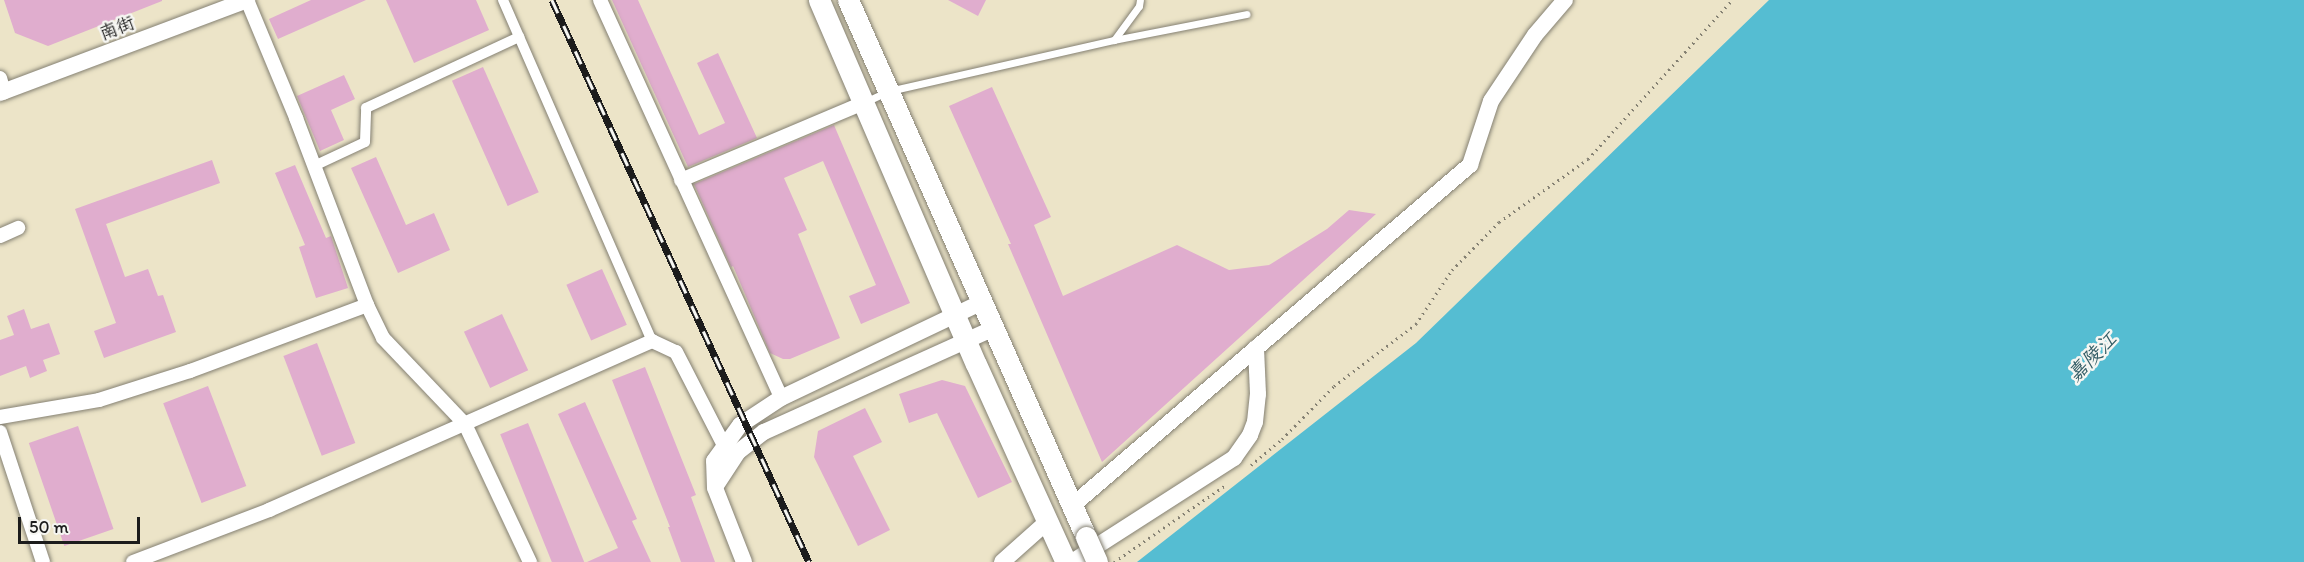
<!DOCTYPE html>
<meta charset="utf-8">
<style>
body{margin:0}
#map{position:relative;width:2304px;height:562px;overflow:hidden;background:#ece4c8;font-family:Itim,"LXGW WenKai TC",sans-serif}
div>[style]{position:absolute}
[style*='--x']{left:calc(var(--x)*1px);top:calc(var(--y)*1px);width:calc(var(--w)*1px);rotate:calc(var(--a)*1deg)}
.water>*{inset:0;background:#55bdd2}
.building>*{inset:0;background:#e0adce;transform-origin:0 0}
.path>*{height:3px;margin-top:-1.5px;transform-origin:0;background:repeating-linear-gradient(90deg,#848072 0 1.5px,transparent 0 6px)}
.roads{filter:drop-shadow(0 0 2px #848072) drop-shadow(0 0 2px #848072)}
.service>*{height:7px;margin:-3.5px;padding:0 3.5px;transform-origin:3.5px;border-radius:3.5px;background:#fff}
.pedestrian>*{height:10px;margin:-5px;padding:0 5px;transform-origin:5px;border-radius:5px;background:#fff}
.minor>*{height:14px;margin:-7px;padding:0 7px;transform-origin:7px;border-radius:7px;background:#fff}
.tertiary>*{height:16px;margin:-8px;padding:0 8px;transform-origin:8px;border-radius:8px;background:#fff}
.primary>*{height:21px;margin:-10.5px;padding:0 10.5px;transform-origin:10.5px;border-radius:10.5px;background:#fff}
.rail>*{height:7px;margin-top:-3.5px;transform-origin:0;background:repeating-linear-gradient(90deg,#f6f6f2 0 14px,#1c1c1c 0 28px);box-sizing:border-box;border-block:2px solid #1c1c1c}
.bridges{filter:drop-shadow(0 0 2px #848072) drop-shadow(0 0 2px #848072)}
.primary-bridge>*{height:21px;margin:-10.5px;padding:0 10.5px;transform-origin:10.5px;border-radius:10.5px;background:#fff}
span{translate:-50% -50%;white-space:nowrap;text-align:center;line-height:1.15;-webkit-text-stroke:5px #f6f6f2;paint-order:stroke}
.street-label{font-size:18px;color:#1c1c1c}
.water-label{font-size:20px;color:#335c65;font-style:italic}
.scale{position:absolute;left:18px;top:517px;width:122px;height:27px;box-sizing:border-box;border:3px solid #1c1c1c;border-top:0;padding-left:8px;font-size:18px;line-height:21px;white-space:nowrap;color:#1c1c1c;-webkit-text-stroke:4px #f6f6f2;paint-order:stroke}
</style>
<div id="map">
<div class="water">
<div style="clip-path:polygon(1769px 0,2304px 0,2304px 562px,1137px 562px,1416px 343px)"></div>
</div>
<div class="building">
<div style="clip-path:polygon(4px 0,162px 0,162px 1px,48px 46px,15px 33px)"></div>
<div style="clip-path:polygon(311px 0,366px 0,278px 39px,269px 19px)"></div>
<div style="clip-path:polygon(386px 0,476px 0,489px 30px,414px 63px)"></div>
<div style="clip-path:polygon(612px 0,638px 0,699px 135px,725px 123px,697px 63px,718px 53px,757px 138px,688px 167px)"></div>
<div style="clip-path:polygon(948px 0,986px 0,978px 16px)"></div>
<div style="left:483px;top:67px;width:137px;height:34px;rotate:66deg"></div>
<div style="clip-path:polygon(344px 75px,355px 99px,331px 110px,344px 140px,320px 151px,297px 96px)"></div>
<div style="clip-path:polygon(992px 87px,1051px 217px,1034px 225px,1063px 296px,1177px 245px,1229px 270px,1269px 265px,1327px 229px,1349px 210px,1376px 214px,1102px 462px,1008px 244px,1011px 244px,949px 106px)"></div>
<div style="clip-path:polygon(834px 125px,910px 303px,861px 324px,849px 296px,876px 285px,823px 161px,784px 178px,807px 230px,798px 234px,840px 338px,790px 359px,783px 359px,770px 353px,733px 266px,731px 267px,694px 184px)"></div>
<div style="clip-path:polygon(376px 157px,406px 225px,434px 213px,450px 250px,398px 273px,351px 168px)"></div>
<div style="clip-path:polygon(212px 160px,220px 183px,106px 224px,125px 277px,148px 269px,158px 296px,163px 295px,176px 332px,104px 358px,94px 331px,116px 323px,75px 209px)"></div>
<div style="clip-path:polygon(295px 165px,326px 238px,331px 236px,348px 288px,316px 298px,299px 247px,305px 245px,275px 173px)"></div>
<div style="left:602px;top:269px;width:61px;height:39px;rotate:66deg"></div>
<div style="clip-path:polygon(24px 309px,31px 329px,49px 323px,60px 354px,43px 360px,47px 371px,30px 378px,26px 366px,0 376px,0 340px,14px 335px,7px 316px)"></div>
<div style="left:502px;top:314px;width:62px;height:42px;rotate:65deg"></div>
<div style="left:317px;top:343px;width:107px;height:36px;rotate:69deg"></div>
<div style="clip-path:polygon(645px 367px,696px 495px,691px 497px,715px 562px,681px 562px,668px 527px,670px 527px,612px 380px)"></div>
<div style="clip-path:polygon(942px 380px,965px 386px,1012px 482px,978px 498px,937px 413px,909px 423px,899px 394px)"></div>
<div style="left:208px;top:386px;width:107px;height:48px;rotate:69deg"></div>
<div style="clip-path:polygon(585px 402px,637px 519px,632px 521px,651px 562px,587px 562px,618px 548px,558px 414px)"></div>
<div style="clip-path:polygon(865px 408px,882px 442px,853px 456px,890px 530px,858px 546px,814px 457px,818px 431px)"></div>
<div style="left:528px;top:423px;width:150px;height:30px;rotate:68deg"></div>
<div style="left:78px;top:426px;width:109px;height:52px;rotate:71deg"></div>
</div>
<div class="path">
<div style="--x:1251;--y:465;--w:40;--a:-40"></div>
<div style="--x:1282;--y:439;--w:74;--a:-45.5"></div>
<div style="--x:1334;--y:386;--w:103;--a:-37.1"></div>
<div style="--x:1416;--y:324;--w:65;--a:-56.3"></div>
<div style="--x:1452;--y:270;--w:67;--a:-45.6"></div>
<div style="--x:1499;--y:222;--w:109;--a:-35.3"></div>
<div style="--x:1588;--y:159;--w:215;--a:-47.8"></div>
<div style="--x:1114;--y:562;--w:137;--a:-34.6"></div>
</div>
<div class="roads">
<div class="service">
<div style="--x:1114;--y:40;--w:42;--a:-53.7"></div>
<div style="--x:1139;--y:6;--w:6;--a:-81"></div>
<div style="--x:865;--y:102;--w:26;--a:-25"></div>
<div style="--x:889;--y:91;--w:231;--a:-12.8"></div>
<div style="--x:1114;--y:40;--w:135;--a:-11.1"></div>
</div>
<div class="pedestrian">
<div style="--x:503;--y:0;--w:372;--a:66.4"></div>
<div style="--x:314;--y:166;--w:56;--a:-25.2"></div>
<div style="--x:365;--y:142;--w:34;--a:-88"></div>
<div style="--x:366;--y:108;--w:169;--a:-24.9"></div>
</div>
<div class="minor">
<div style="--x:247;--y:0;--w:128;--a:67.4"></div>
<div style="--x:296;--y:118;--w:200;--a:69.2"></div>
<div style="--x:367;--y:305;--w:37;--a:64"></div>
<div style="--x:383;--y:338;--w:119;--a:46.4"></div>
<div style="--x:465;--y:424;--w:153;--a:64.8"></div>
<div style="--x:600;--y:0;--w:437;--a:65.5"></div>
<div style="--x:0;--y:78;--w:15;--a:74"></div>
<div style="--x:681;--y:180;--w:198;--a:-22.9"></div>
<div style="--x:0;--y:236;--w:20;--a:-24"></div>
<div style="--x:0;--y:417;--w:100;--a:-9.7"></div>
<div style="--x:99;--y:400;--w:96;--a:-17.7"></div>
<div style="--x:190;--y:371;--w:189;--a:-20.4"></div>
<div style="--x:0;--y:432;--w:137;--a:71.7"></div>
<div style="--x:133;--y:562;--w:146;--a:-20.9"></div>
<div style="--x:269;--y:510;--w:419;--a:-23.8"></div>
<div style="--x:652;--y:341;--w:26;--a:25"></div>
<div style="--x:676;--y:352;--w:116;--a:62.8"></div>
</div>
<div class="tertiary">
<div style="--x:0;--y:93;--w:264;--a:-20.6"></div>
<div style="--x:715;--y:487;--w:42;--a:-56.7"></div>
<div style="--x:738;--y:452;--w:33;--a:-38"></div>
<div style="--x:764;--y:432;--w:252;--a:-24.3"></div>
<div style="--x:1073;--y:505;--w:523;--a:-40.58"></div>
<div style="--x:1470;--y:165;--w:67;--a:-71.8"></div>
<div style="--x:1491;--y:101;--w:79;--a:-56.3"></div>
<div style="--x:1535;--y:35;--w:46;--a:-49.4"></div>
<div style="--x:744;--y:562;--w:79;--a:-111.4"></div>
<div style="--x:715;--y:488;--w:27;--a:-92"></div>
<div style="--x:714;--y:461;--w:44;--a:-54.2"></div>
<div style="--x:740;--y:425;--w:49;--a:-33.4"></div>
<div style="--x:781;--y:398;--w:223;--a:-25.5"></div>
<div style="--x:1002;--y:562;--w:62;--a:-41.7"></div>
<div style="--x:1072;--y:562;--w:193;--a:-32.7"></div>
<div style="--x:1234;--y:458;--w:28;--a:-55"></div>
<div style="--x:1250;--y:435;--w:14;--a:-69"></div>
<div style="--x:1255;--y:422;--w:28;--a:-84"></div>
<div style="--x:1258;--y:394;--w:46;--a:-92.5"></div>
</div>
<div class="primary">
<div style="--x:819;--y:0;--w:396;--a:66.7"></div>
<div style="--x:976;--y:364;--w:217;--a:65.6"></div>
<div style="--x:848;--y:0;--w:587;--a:66.1"></div>
</div>
</div>
<div class="rail">
<div style="--x:552;--y:0;--w:618;--a:65.43"></div>
</div>
<div class="bridges">
<div class="primary-bridge">
<div style="--x:1086;--y:537;--w:27;--a:66"></div>
</div>
</div>
<div class="street-label">
<span style="left:117px;top:28px;rotate:-21deg">南街</span>
</div>
<div class="water-label">
<span style="left:2092px;top:357px;rotate:-45deg">嘉陵江</span>
</div>
<div class="scale">50 m</div>
</div>
